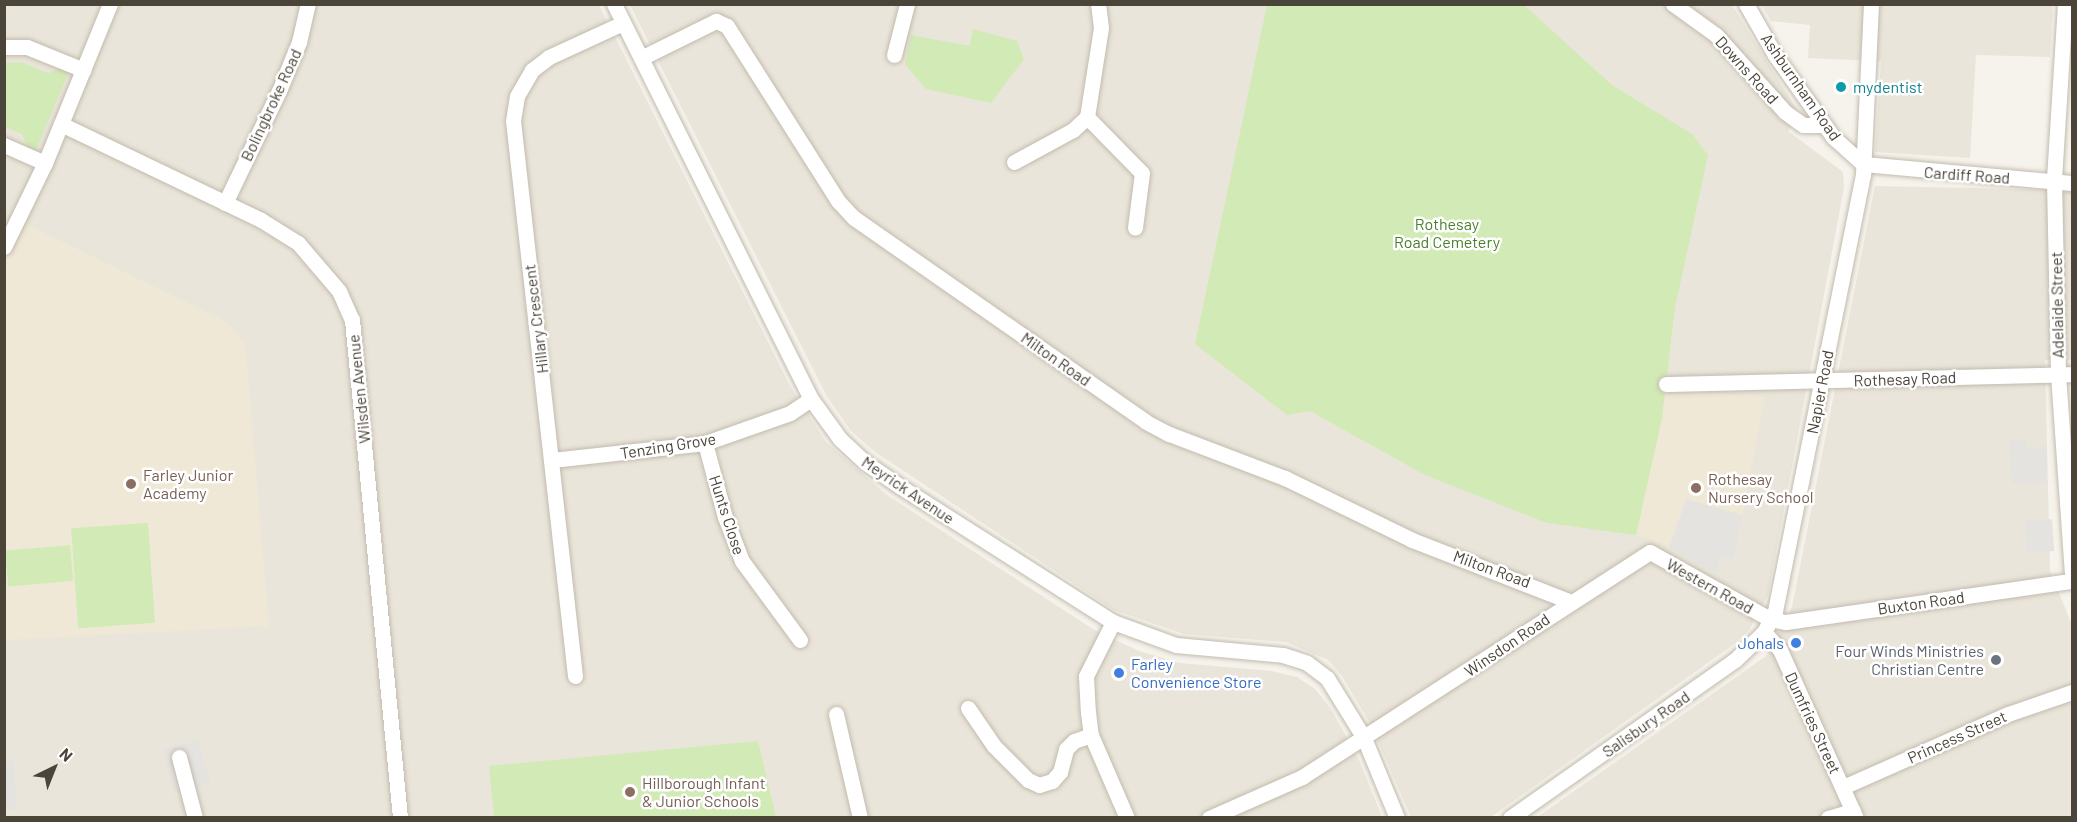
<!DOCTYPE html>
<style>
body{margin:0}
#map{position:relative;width:2077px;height:822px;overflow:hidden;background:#f6f3ec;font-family:Barlow,sans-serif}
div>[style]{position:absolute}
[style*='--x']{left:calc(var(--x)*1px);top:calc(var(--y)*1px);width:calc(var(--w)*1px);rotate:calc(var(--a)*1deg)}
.residential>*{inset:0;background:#eae5da}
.education>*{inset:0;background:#efe8d6}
.green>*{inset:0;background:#d2eab5;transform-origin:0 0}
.parking>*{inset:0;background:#e5e3e0;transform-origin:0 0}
.roads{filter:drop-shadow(0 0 2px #c2bbae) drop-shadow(0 0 2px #c2bbae)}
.street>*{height:15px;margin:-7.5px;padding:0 7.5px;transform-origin:7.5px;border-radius:7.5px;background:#fff}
.dots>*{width:16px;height:16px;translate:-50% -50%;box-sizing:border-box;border:3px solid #fff;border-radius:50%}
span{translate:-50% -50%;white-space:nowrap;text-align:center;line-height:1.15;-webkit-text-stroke:5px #fff;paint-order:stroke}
.street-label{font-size:16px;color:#4b4439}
.culture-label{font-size:16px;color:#0d838f}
.left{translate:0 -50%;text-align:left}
.park-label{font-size:16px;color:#4a7f2a}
.education-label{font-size:16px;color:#785e54}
.shop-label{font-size:16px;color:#366cbe}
.right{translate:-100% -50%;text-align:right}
.worship-label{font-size:16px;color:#5b616d}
.frame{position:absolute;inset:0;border:6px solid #4b4439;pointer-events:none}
.north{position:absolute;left:24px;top:738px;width:60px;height:60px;-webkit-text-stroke:4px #fff;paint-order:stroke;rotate:43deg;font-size:16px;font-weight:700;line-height:24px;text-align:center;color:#4b4439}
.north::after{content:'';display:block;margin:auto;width:21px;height:27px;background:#4b4439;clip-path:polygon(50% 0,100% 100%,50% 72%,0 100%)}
</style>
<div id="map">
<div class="residential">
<div style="clip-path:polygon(5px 4px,599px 5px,790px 386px,826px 442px,887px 495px,1096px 631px,1139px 651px,1180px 663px,1272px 671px,1297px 677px,1315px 689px,1331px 709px,1359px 760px,1382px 817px,5px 818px)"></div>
<div style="clip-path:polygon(630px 5px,1732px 5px,1799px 113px,1788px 131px,1843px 172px,1844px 188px,1768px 595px,1749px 630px,1733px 645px,1491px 817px,1411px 817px,1370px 723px,1342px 676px,1328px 660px,1286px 642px,1184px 634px,1114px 610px,875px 452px,851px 431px,826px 395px)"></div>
<div style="clip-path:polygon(1762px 5px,2053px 5px,2050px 57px,1976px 55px,1970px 158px,1875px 152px,1881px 61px,1808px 58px,1810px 25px,1771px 21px)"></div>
<div style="clip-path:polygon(1875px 186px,2072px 190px,2072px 360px,2045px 360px,2050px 571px,2072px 625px,2072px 817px,1536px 818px,1766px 656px,1792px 607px)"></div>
</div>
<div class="education">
<div style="clip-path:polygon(26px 224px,225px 321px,245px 342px,269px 626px,5px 640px,5px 263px)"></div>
<div style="clip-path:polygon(1665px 392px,1765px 396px,1734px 559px,1720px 556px,1717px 574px,1653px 540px,1636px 535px)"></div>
</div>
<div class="green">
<div style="clip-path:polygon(1267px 5px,1524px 5px,1612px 85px,1692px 134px,1708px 155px,1675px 308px,1662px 418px,1636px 535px,1547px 523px,1425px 475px,1310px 411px,1287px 415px,1195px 344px)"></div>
<div style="clip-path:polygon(973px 29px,1017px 41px,1024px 59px,991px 103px,926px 89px,905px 65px,911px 35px,970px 46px)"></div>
<div style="clip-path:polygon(21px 62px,48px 73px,65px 66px,70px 69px,35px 152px,28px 149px,22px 134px,5px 127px,4px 63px)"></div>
<div style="left:148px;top:523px;width:100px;height:77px;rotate:86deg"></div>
<div style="left:70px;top:545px;width:36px;height:65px;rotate:85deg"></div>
<div style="clip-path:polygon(758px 741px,776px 817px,494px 817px,489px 766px)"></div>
</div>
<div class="parking">
<div style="clip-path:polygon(2026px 439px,2027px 448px,2047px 447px,2047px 482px,2012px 484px,2009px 440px)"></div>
<div style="clip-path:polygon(1686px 499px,1742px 515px,1734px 559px,1720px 556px,1717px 574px,1669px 548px)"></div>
<div style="left:2052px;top:519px;width:32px;height:27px;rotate:86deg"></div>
<div style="left:198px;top:740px;width:45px;height:37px;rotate:74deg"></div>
<div style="clip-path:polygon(5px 761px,14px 761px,16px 810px,5px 810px)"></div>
</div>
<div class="roads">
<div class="street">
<div style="--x:614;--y:4;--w:441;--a:63.5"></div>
<div style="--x:811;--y:399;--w:49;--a:54.1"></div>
<div style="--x:840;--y:439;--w:35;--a:43"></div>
<div style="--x:866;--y:463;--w:42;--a:34.4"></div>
<div style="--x:901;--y:487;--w:251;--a:32.5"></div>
<div style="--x:1113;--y:622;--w:67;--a:20.1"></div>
<div style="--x:1176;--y:645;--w:107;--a:5.3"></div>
<div style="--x:1283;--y:655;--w:25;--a:18"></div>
<div style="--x:1307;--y:663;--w:25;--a:37"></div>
<div style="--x:1327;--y:678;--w:70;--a:58.3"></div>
<div style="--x:1364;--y:738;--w:87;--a:67.6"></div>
<div style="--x:1673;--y:4;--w:53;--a:35.8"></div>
<div style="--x:1716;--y:35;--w:103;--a:48.1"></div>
<div style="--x:1785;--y:112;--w:22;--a:36"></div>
<div style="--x:1803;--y:125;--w:21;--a:0"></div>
<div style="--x:1746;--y:4;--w:59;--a:60.4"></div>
<div style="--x:1775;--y:55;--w:100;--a:54.7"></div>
<div style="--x:1833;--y:137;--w:40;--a:42"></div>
<div style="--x:1863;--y:164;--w:210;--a:5.2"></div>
<div style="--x:2065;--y:4;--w:177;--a:93.6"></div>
<div style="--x:2054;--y:181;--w:193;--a:88.8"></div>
<div style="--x:2058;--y:374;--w:198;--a:86"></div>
<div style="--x:4;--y:47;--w:23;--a:0"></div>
<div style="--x:27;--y:47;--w:61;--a:22"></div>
<div style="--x:894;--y:55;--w:53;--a:-75.7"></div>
<div style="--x:641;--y:58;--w:84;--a:-26.3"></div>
<div style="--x:716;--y:21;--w:12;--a:24"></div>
<div style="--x:727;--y:26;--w:207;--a:57.6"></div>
<div style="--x:838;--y:201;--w:23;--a:47"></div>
<div style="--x:854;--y:218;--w:356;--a:34.9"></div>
<div style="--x:1146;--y:422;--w:26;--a:28"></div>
<div style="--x:1169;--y:434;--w:124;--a:20.8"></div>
<div style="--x:1285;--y:478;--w:141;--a:26"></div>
<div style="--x:1412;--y:540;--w:171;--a:21.3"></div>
<div style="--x:1087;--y:117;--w:78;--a:45.5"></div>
<div style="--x:1142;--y:173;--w:55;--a:97.3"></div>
<div style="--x:61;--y:124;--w:222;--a:25.6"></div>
<div style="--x:261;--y:220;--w:44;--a:31.9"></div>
<div style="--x:298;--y:243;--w:63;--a:49.5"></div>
<div style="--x:339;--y:291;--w:32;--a:66"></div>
<div style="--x:352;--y:320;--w:500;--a:84.49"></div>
<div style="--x:4;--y:145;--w:45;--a:23.7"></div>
<div style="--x:1014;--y:162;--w:67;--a:-28.5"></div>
<div style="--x:1073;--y:130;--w:19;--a:-43"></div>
<div style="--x:1087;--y:117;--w:90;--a:-81.1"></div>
<div style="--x:1101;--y:28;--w:24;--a:-97"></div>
<div style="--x:225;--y:203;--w:124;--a:-64.3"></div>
<div style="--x:279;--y:91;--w:53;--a:-67.8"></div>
<div style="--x:299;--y:42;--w:39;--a:-77"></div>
<div style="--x:4;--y:247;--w:93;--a:-64"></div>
<div style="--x:45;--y:163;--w:172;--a:-67.8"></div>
<div style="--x:1666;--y:384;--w:406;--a:-1.4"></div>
<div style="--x:705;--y:443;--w:77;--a:74.9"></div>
<div style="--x:725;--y:517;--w:47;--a:68.9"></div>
<div style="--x:742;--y:561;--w:98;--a:53.7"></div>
<div style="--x:552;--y:460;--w:154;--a:-6.3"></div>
<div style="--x:705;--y:443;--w:90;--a:-19.4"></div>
<div style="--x:790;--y:413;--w:25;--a:-34"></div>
<div style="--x:1113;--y:622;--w:60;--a:116.6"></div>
<div style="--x:1086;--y:676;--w:36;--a:87"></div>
<div style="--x:1088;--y:712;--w:23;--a:83"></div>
<div style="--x:1091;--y:735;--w:90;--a:66.6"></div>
<div style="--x:1764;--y:632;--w:24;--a:48"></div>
<div style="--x:1780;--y:650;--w:184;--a:65.7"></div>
<div style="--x:575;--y:676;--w:558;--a:-96.37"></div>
<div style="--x:513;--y:121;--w:25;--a:-81"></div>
<div style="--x:517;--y:96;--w:30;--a:-60"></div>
<div style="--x:532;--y:70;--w:21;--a:-37"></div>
<div style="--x:549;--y:57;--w:81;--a:-24.7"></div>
<div style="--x:968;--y:708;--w:46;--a:55.6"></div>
<div style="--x:994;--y:746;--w:48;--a:45"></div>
<div style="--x:1028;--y:780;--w:12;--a:24"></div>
<div style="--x:1039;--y:785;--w:14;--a:-17"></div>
<div style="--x:1052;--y:781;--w:12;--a:-48"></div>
<div style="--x:1060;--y:772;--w:24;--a:-75"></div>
<div style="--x:1066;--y:749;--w:11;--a:-45"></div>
<div style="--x:1074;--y:741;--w:18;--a:-19"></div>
<div style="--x:836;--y:714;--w:107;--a:77"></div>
<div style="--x:179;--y:757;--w:63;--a:75.3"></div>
<div style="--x:1843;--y:787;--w:180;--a:-23.9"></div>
<div style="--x:2008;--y:714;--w:68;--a:-19"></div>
<div style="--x:1209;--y:818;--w:102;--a:-23.8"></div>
<div style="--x:1302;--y:777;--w:414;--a:-32.9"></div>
<div style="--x:1650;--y:552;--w:137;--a:29.2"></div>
<div style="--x:1770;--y:619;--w:16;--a:11"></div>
<div style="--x:1786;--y:622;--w:289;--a:-8.2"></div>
<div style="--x:1510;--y:818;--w:275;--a:-35.1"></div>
<div style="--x:1735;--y:660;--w:40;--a:-44"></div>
<div style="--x:1764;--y:632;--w:24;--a:-62"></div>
<div style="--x:1775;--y:611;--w:446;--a:-78.6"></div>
<div style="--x:1863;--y:174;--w:170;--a:-87.3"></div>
<div style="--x:1828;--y:818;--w:26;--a:-16"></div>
</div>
</div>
<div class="dots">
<div style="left:1841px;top:87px;background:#0f9aa8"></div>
<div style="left:131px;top:484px;background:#8d6e63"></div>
<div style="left:1696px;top:488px;background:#8d6e63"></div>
<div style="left:1796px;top:643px;background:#3f7fe0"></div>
<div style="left:1996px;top:660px;background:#6b7280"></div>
<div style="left:1119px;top:673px;background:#3f7fe0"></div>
<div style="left:630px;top:792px;background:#8d6e63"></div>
</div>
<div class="street-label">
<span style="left:1747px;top:70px;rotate:48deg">Downs Road</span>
<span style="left:1801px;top:87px;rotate:55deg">Ashburnham Road</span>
<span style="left:271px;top:105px;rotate:-65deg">Bolingbroke Road</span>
<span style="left:1967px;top:175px;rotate:4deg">Cardiff Road</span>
<span style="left:2057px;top:305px;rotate:-91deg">Adelaide Street</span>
<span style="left:536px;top:319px;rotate:-97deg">Hillary Crescent</span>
<span style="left:1056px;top:359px;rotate:35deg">Milton Road</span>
<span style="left:1905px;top:379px;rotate:-2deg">Rothesay Road</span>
<span style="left:359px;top:389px;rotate:-96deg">Wilsden Avenue</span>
<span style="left:1820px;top:392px;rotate:-79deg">Napier Road</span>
<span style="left:668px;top:446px;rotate:-9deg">Tenzing Grove</span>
<span style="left:908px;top:490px;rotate:34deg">Meyrick Avenue</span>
<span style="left:727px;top:515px;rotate:72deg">Hunts Close</span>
<span style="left:1492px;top:569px;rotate:20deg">Milton Road</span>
<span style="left:1710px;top:586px;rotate:29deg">Western Road</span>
<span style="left:1921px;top:603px;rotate:-8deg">Buxton Road</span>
<span style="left:1507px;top:645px;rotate:-34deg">Winsdon Road</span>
<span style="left:1813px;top:723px;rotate:65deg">Dumfries Street</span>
<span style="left:1646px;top:724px;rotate:-35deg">Salisbury Road</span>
<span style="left:1957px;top:737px;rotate:-24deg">Princess Street</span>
</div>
<div class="culture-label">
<span class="left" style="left:1853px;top:87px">mydentist</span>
</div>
<div class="park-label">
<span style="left:1447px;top:233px">Rothesay<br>Road Cemetery</span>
</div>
<div class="education-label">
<span class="left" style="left:143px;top:484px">Farley Junior<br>Academy</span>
<span class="left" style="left:1708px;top:488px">Rothesay<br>Nursery School</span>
<span class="left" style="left:642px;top:792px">Hillborough Infant<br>&amp; Junior Schools</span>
</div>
<div class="shop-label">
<span class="right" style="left:1784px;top:643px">Johals</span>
<span class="left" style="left:1131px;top:673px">Farley<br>Convenience Store</span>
</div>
<div class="worship-label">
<span class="right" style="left:1984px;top:660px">Four Winds Ministries<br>Christian Centre</span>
</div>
<div class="frame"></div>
<div class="north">N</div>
</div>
